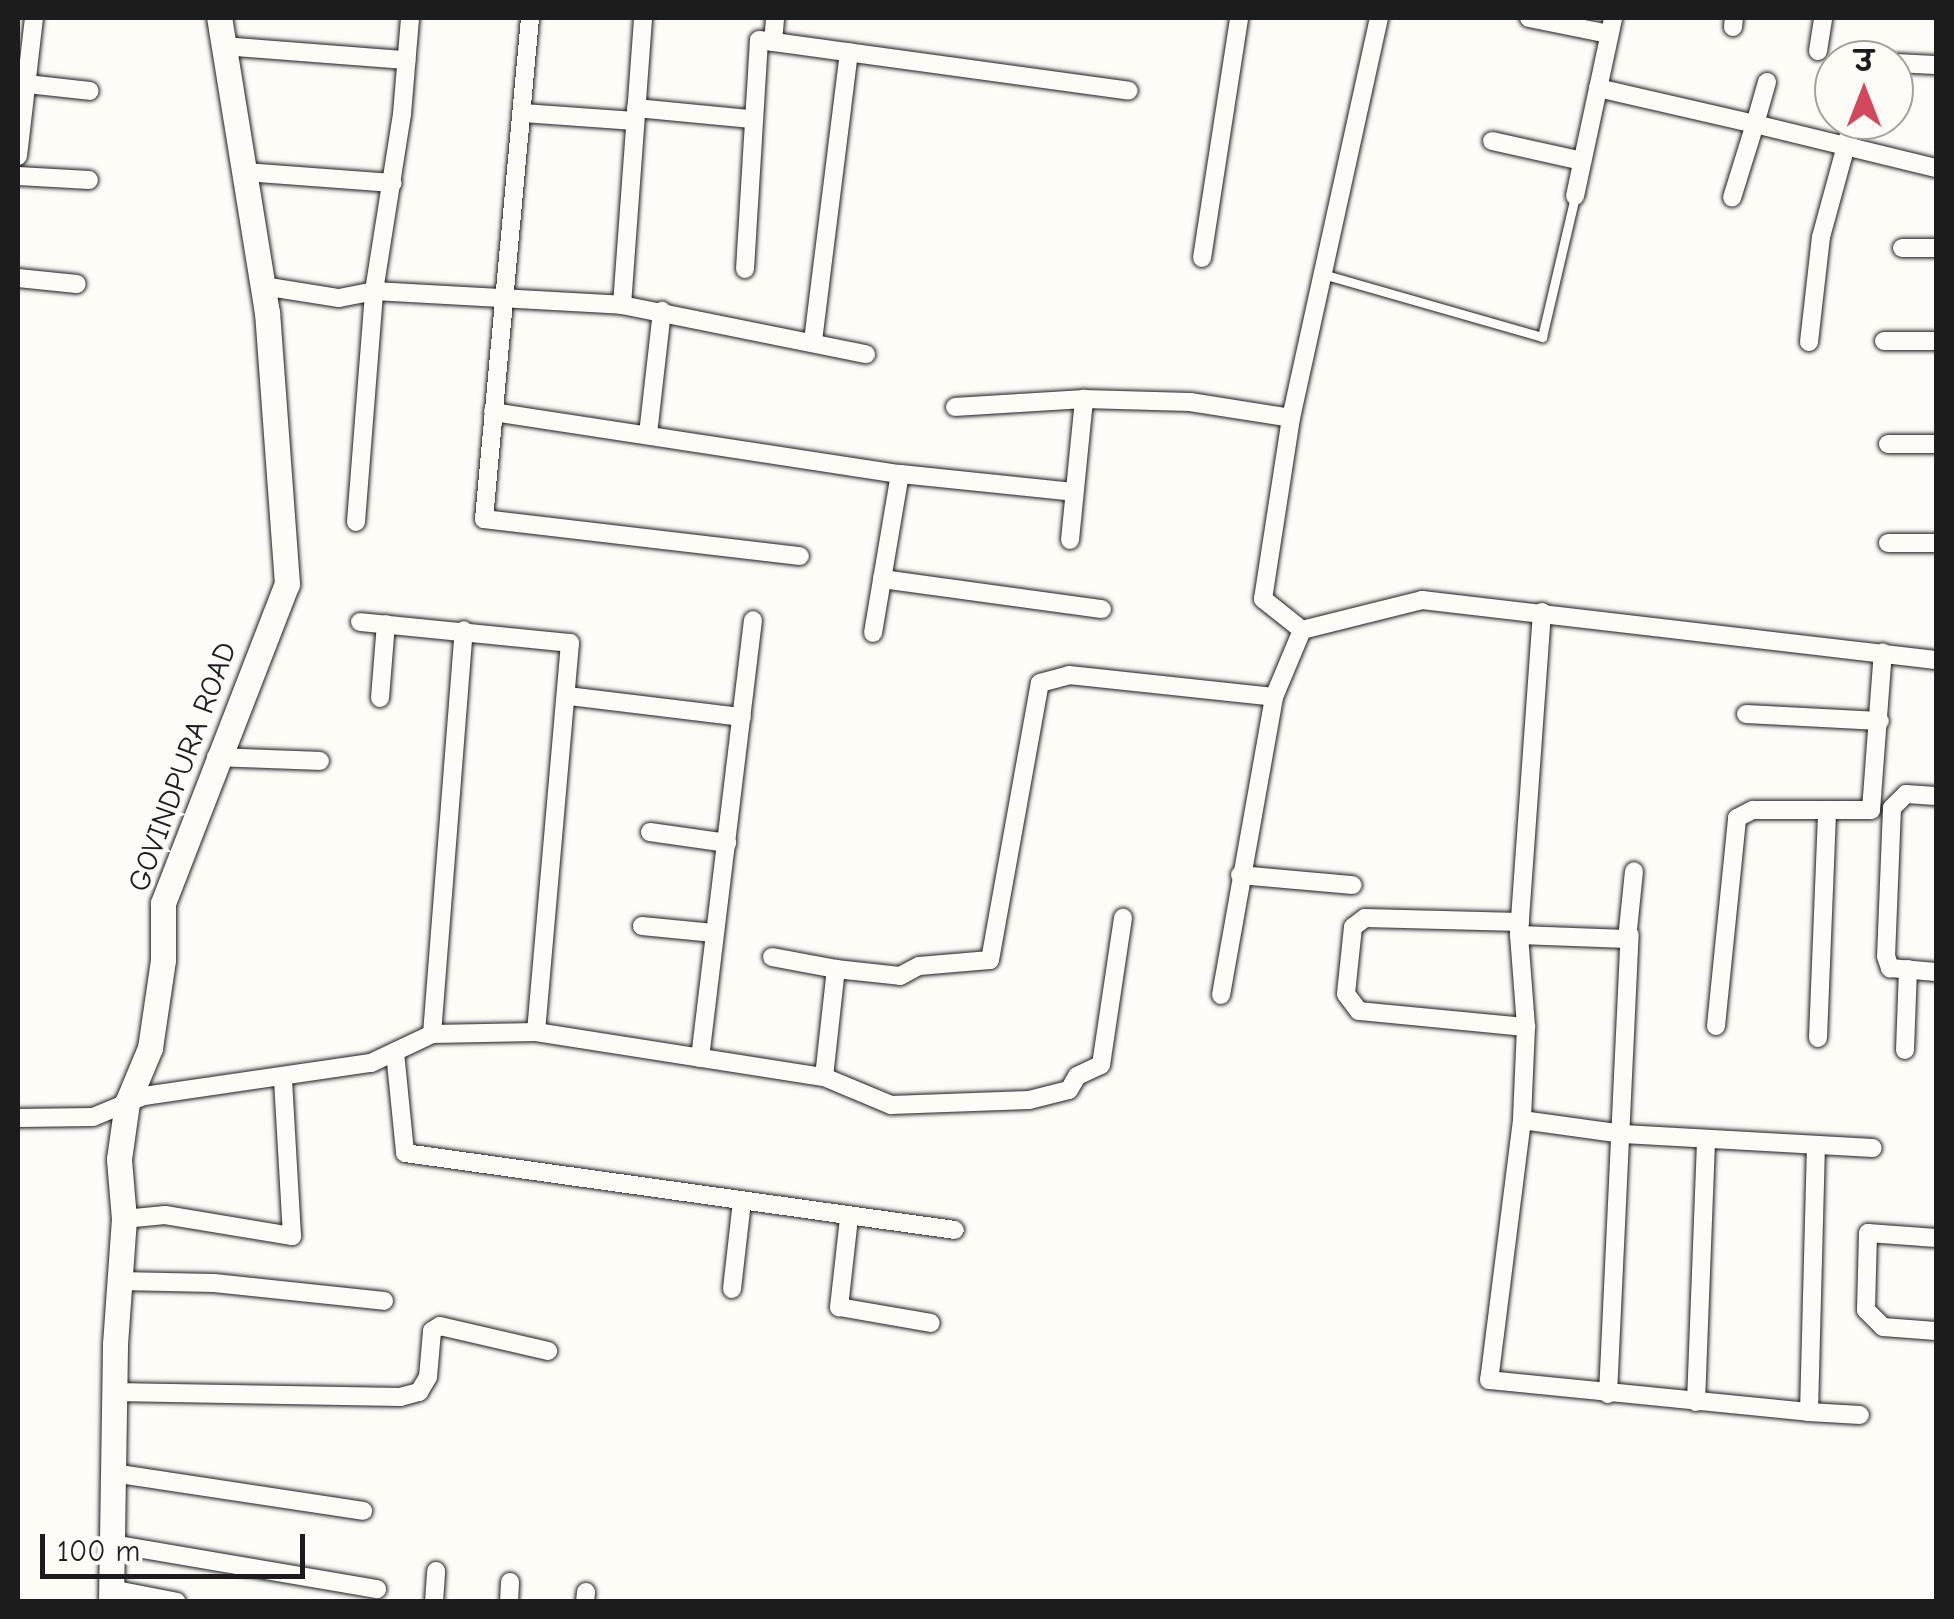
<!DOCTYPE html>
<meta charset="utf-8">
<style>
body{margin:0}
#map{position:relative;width:1954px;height:1619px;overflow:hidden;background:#fdfcf7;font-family:"Comic Neue","Playpen Sans Deva",sans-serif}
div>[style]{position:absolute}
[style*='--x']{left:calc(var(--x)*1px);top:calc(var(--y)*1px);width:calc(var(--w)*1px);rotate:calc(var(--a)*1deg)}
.roads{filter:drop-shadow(0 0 2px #1c1c1c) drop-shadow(0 0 2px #1c1c1c)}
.lane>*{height:9px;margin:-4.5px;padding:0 4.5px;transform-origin:4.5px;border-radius:4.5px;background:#fdfcf7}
.street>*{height:18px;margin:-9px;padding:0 9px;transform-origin:9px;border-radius:9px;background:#fdfcf7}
.secondary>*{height:25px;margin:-12.5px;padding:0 12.5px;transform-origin:12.5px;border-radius:12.5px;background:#fdfcf7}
span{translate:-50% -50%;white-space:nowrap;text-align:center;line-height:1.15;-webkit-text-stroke:9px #fdfcf7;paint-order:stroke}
.street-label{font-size:30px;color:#1c1c1c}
.frame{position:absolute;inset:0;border:20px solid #1c1c1c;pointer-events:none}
.north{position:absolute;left:1814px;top:40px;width:100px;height:100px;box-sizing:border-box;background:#fdfcf7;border:2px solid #a3a29f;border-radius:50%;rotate:0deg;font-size:28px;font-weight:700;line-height:40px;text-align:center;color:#1c1c1c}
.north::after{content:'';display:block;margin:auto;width:35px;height:45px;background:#d1495b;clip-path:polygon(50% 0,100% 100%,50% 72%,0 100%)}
.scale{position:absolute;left:40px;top:1534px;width:265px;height:45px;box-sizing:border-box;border:5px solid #1c1c1c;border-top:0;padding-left:12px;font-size:30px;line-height:35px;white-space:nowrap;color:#1c1c1c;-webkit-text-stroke:8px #fdfcf7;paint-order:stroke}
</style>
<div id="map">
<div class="roads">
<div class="lane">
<div style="--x:1326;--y:275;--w:225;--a:16"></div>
<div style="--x:1542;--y:337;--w:145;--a:-76.8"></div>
</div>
<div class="street">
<div style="--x:530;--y:18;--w:503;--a:95.25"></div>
<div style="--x:484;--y:519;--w:318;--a:6.7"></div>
<div style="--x:1529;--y:18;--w:82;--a:11.3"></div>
<div style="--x:1733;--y:27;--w:9;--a:-84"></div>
<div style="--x:773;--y:42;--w:24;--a:-85"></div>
<div style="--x:222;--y:46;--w:185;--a:4.4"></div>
<div style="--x:1818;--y:51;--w:33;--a:-81"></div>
<div style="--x:1894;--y:63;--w:42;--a:2.7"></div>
<div style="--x:1767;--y:82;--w:44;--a:105.9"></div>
<div style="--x:1755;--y:124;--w:186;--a:13.7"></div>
<div style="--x:18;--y:83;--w:72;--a:6.3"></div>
<div style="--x:1598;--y:88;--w:161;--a:12.9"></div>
<div style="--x:1755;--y:124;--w:77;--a:107.3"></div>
<div style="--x:636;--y:108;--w:116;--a:5.5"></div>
<div style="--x:523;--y:113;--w:112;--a:4.1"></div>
<div style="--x:1492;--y:141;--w:92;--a:12.5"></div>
<div style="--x:18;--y:156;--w:139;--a:-83.4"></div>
<div style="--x:245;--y:172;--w:148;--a:4.3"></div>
<div style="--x:18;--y:176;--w:71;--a:3.2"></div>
<div style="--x:1575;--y:196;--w:182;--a:-77.9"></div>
<div style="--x:1902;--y:248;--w:34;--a:0"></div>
<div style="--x:1202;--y:258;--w:243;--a:-81.2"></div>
<div style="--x:745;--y:269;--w:229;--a:-86.5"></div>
<div style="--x:759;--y:40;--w:373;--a:7.8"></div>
<div style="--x:18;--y:278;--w:59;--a:5.8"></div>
<div style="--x:263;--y:286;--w:77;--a:9"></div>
<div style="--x:339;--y:298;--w:36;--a:-11"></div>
<div style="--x:374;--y:291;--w:248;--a:3.2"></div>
<div style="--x:622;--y:305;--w:249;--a:11.4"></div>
<div style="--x:622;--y:305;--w:288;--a:-85.8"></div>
<div style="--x:813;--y:341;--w:291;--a:-82.9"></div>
<div style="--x:1884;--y:341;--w:52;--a:0"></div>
<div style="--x:1809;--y:342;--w:106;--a:-83.5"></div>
<div style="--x:1821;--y:237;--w:121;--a:-74.7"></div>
<div style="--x:955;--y:407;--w:129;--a:-3.5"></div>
<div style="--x:493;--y:412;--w:412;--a:8.7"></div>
<div style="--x:900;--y:474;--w:175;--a:5.9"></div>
<div style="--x:648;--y:434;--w:124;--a:-83.5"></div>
<div style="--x:1888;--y:444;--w:48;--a:0"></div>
<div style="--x:356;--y:522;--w:232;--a:-85.5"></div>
<div style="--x:374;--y:291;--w:179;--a:-81"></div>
<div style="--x:402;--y:114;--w:96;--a:-85.2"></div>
<div style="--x:1070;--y:540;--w:142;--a:-84.3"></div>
<div style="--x:1084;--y:399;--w:106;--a:1.6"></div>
<div style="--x:1190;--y:402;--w:102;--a:9"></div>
<div style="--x:1888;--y:543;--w:48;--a:0"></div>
<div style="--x:882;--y:579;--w:222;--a:7.8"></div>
<div style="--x:1542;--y:612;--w:324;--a:94.1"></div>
<div style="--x:1519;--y:935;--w:92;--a:85.6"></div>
<div style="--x:1526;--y:1027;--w:93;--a:92.5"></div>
<div style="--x:1522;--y:1120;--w:262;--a:97.2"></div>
<div style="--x:1489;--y:1380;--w:322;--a:5.7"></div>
<div style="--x:1809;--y:1412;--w:265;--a:-88.5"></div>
<div style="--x:360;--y:622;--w:211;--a:5.7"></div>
<div style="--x:570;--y:643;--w:390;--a:95"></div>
<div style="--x:1302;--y:630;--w:50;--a:-141.5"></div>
<div style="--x:1263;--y:599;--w:183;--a:-81.2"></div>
<div style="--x:1291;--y:418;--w:410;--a:-77.6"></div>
<div style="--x:873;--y:633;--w:161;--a:-80.4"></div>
<div style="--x:568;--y:696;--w:175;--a:6.9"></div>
<div style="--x:380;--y:698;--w:74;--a:-85.4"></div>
<div style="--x:1746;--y:714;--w:134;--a:3"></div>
<div style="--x:216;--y:757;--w:104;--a:2.2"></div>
<div style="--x:1936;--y:796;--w:30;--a:-176"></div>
<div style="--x:1906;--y:794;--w:20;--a:135"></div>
<div style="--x:1892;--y:808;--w:148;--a:92.3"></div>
<div style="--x:1886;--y:956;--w:13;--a:72"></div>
<div style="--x:1890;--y:968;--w:46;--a:5"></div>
<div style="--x:650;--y:832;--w:78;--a:8.1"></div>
<div style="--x:1240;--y:875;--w:113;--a:5.1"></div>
<div style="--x:1520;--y:922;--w:155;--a:-178.5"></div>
<div style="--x:1365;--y:918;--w:15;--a:143"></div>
<div style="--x:1353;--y:927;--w:67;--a:96"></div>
<div style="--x:1346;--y:994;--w:21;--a:53"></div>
<div style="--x:1359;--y:1011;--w:168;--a:5.5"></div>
<div style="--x:642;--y:926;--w:72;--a:5.6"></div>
<div style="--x:1519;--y:935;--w:108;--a:2.1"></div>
<div style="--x:1627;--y:939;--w:68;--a:-84.1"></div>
<div style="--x:772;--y:957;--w:65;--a:10.6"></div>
<div style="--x:1221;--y:995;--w:303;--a:-79.9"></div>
<div style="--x:1716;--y:1026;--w:209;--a:-84.2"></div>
<div style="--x:1737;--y:818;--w:18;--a:-27"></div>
<div style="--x:1753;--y:810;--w:118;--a:0"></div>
<div style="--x:1871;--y:810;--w:158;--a:-85.7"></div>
<div style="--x:432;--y:1034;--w:405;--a:-85.5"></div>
<div style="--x:1818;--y:1038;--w:227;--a:-87.7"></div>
<div style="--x:1905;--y:1050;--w:81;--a:-87.9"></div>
<div style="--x:395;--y:1052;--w:101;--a:84.3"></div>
<div style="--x:405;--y:1153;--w:555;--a:7.97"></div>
<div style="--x:700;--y:1058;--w:441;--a:-83.1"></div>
<div style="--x:824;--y:1077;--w:73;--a:22.7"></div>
<div style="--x:891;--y:1105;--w:138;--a:-2.1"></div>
<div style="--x:1029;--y:1100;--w:41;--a:-14"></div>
<div style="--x:1069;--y:1090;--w:16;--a:-60"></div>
<div style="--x:1077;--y:1076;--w:26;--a:-25"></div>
<div style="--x:1101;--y:1065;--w:149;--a:-81.5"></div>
<div style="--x:18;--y:1118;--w:75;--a:-0.8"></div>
<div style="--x:93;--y:1117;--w:55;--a:-22.4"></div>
<div style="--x:144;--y:1096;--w:229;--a:-8.3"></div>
<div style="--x:371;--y:1063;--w:68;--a:-25.4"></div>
<div style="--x:432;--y:1034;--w:104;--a:-1.1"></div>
<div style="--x:536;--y:1032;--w:291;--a:8.9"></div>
<div style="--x:824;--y:1077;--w:109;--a:-83.7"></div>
<div style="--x:836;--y:969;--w:64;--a:6.2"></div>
<div style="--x:900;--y:976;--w:21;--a:-28"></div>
<div style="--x:919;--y:966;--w:71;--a:-4.8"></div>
<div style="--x:990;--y:960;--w:281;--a:-79.8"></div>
<div style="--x:1040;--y:683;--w:30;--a:-15"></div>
<div style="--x:1069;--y:675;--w:206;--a:6.1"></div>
<div style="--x:1274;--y:697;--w:73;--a:-67.3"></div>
<div style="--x:1302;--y:630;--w:124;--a:-14"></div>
<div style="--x:1422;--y:600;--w:517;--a:6.66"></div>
<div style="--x:1522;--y:1120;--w:102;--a:7.9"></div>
<div style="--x:1623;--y:1134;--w:250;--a:3.2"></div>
<div style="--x:849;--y:1218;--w:90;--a:96.4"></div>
<div style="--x:839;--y:1307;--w:93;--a:9.9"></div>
<div style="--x:124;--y:1219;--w:41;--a:-5.6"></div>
<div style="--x:165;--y:1215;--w:129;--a:9.4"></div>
<div style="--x:292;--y:1236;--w:157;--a:-93.3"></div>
<div style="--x:1936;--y:1238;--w:68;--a:-175.8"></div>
<div style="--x:1868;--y:1233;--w:77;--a:91.5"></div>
<div style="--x:1866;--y:1310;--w:24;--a:45"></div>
<div style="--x:1883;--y:1327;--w:53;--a:4.3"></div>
<div style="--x:119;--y:1281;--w:95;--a:1.2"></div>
<div style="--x:214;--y:1283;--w:171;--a:6"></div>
<div style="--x:732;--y:1289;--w:89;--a:-83.5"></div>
<div style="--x:113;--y:1392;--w:287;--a:1"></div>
<div style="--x:400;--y:1397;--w:20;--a:-15"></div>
<div style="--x:419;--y:1392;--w:17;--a:-59"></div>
<div style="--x:428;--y:1377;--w:46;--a:-85"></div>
<div style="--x:432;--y:1331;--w:9;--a:-32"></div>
<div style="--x:440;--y:1326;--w:111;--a:13"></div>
<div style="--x:1608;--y:1394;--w:460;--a:-87.3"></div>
<div style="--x:1696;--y:1402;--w:262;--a:-87.8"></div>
<div style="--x:1809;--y:1412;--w:51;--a:3.4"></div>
<div style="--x:113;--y:1473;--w:253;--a:8.6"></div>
<div style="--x:113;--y:1544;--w:268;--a:9.7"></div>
<div style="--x:111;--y:1589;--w:67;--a:11.1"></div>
<div style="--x:434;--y:1602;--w:31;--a:-86"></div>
<div style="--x:509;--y:1602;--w:20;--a:-87"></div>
<div style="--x:585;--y:1602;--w:10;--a:-84"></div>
</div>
<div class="secondary">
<div style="--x:111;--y:1602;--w:258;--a:-89.1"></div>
<div style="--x:115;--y:1344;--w:125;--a:-85.9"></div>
<div style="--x:124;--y:1219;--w:60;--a:-94.8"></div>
<div style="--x:119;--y:1159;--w:57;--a:-81.9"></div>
<div style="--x:127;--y:1103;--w:60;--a:-67.3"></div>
<div style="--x:150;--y:1048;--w:89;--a:-81.6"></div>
<div style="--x:163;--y:960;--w:57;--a:-90"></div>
<div style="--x:163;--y:903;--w:342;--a:-68.8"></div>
<div style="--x:287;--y:584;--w:272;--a:-94.2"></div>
<div style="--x:267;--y:313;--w:299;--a:-99.2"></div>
</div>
</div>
<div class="street-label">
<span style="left:183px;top:767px;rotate:-70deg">GOVINDPURA ROAD</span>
</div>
<div class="frame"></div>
<div class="north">उ</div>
<div class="scale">100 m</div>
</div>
